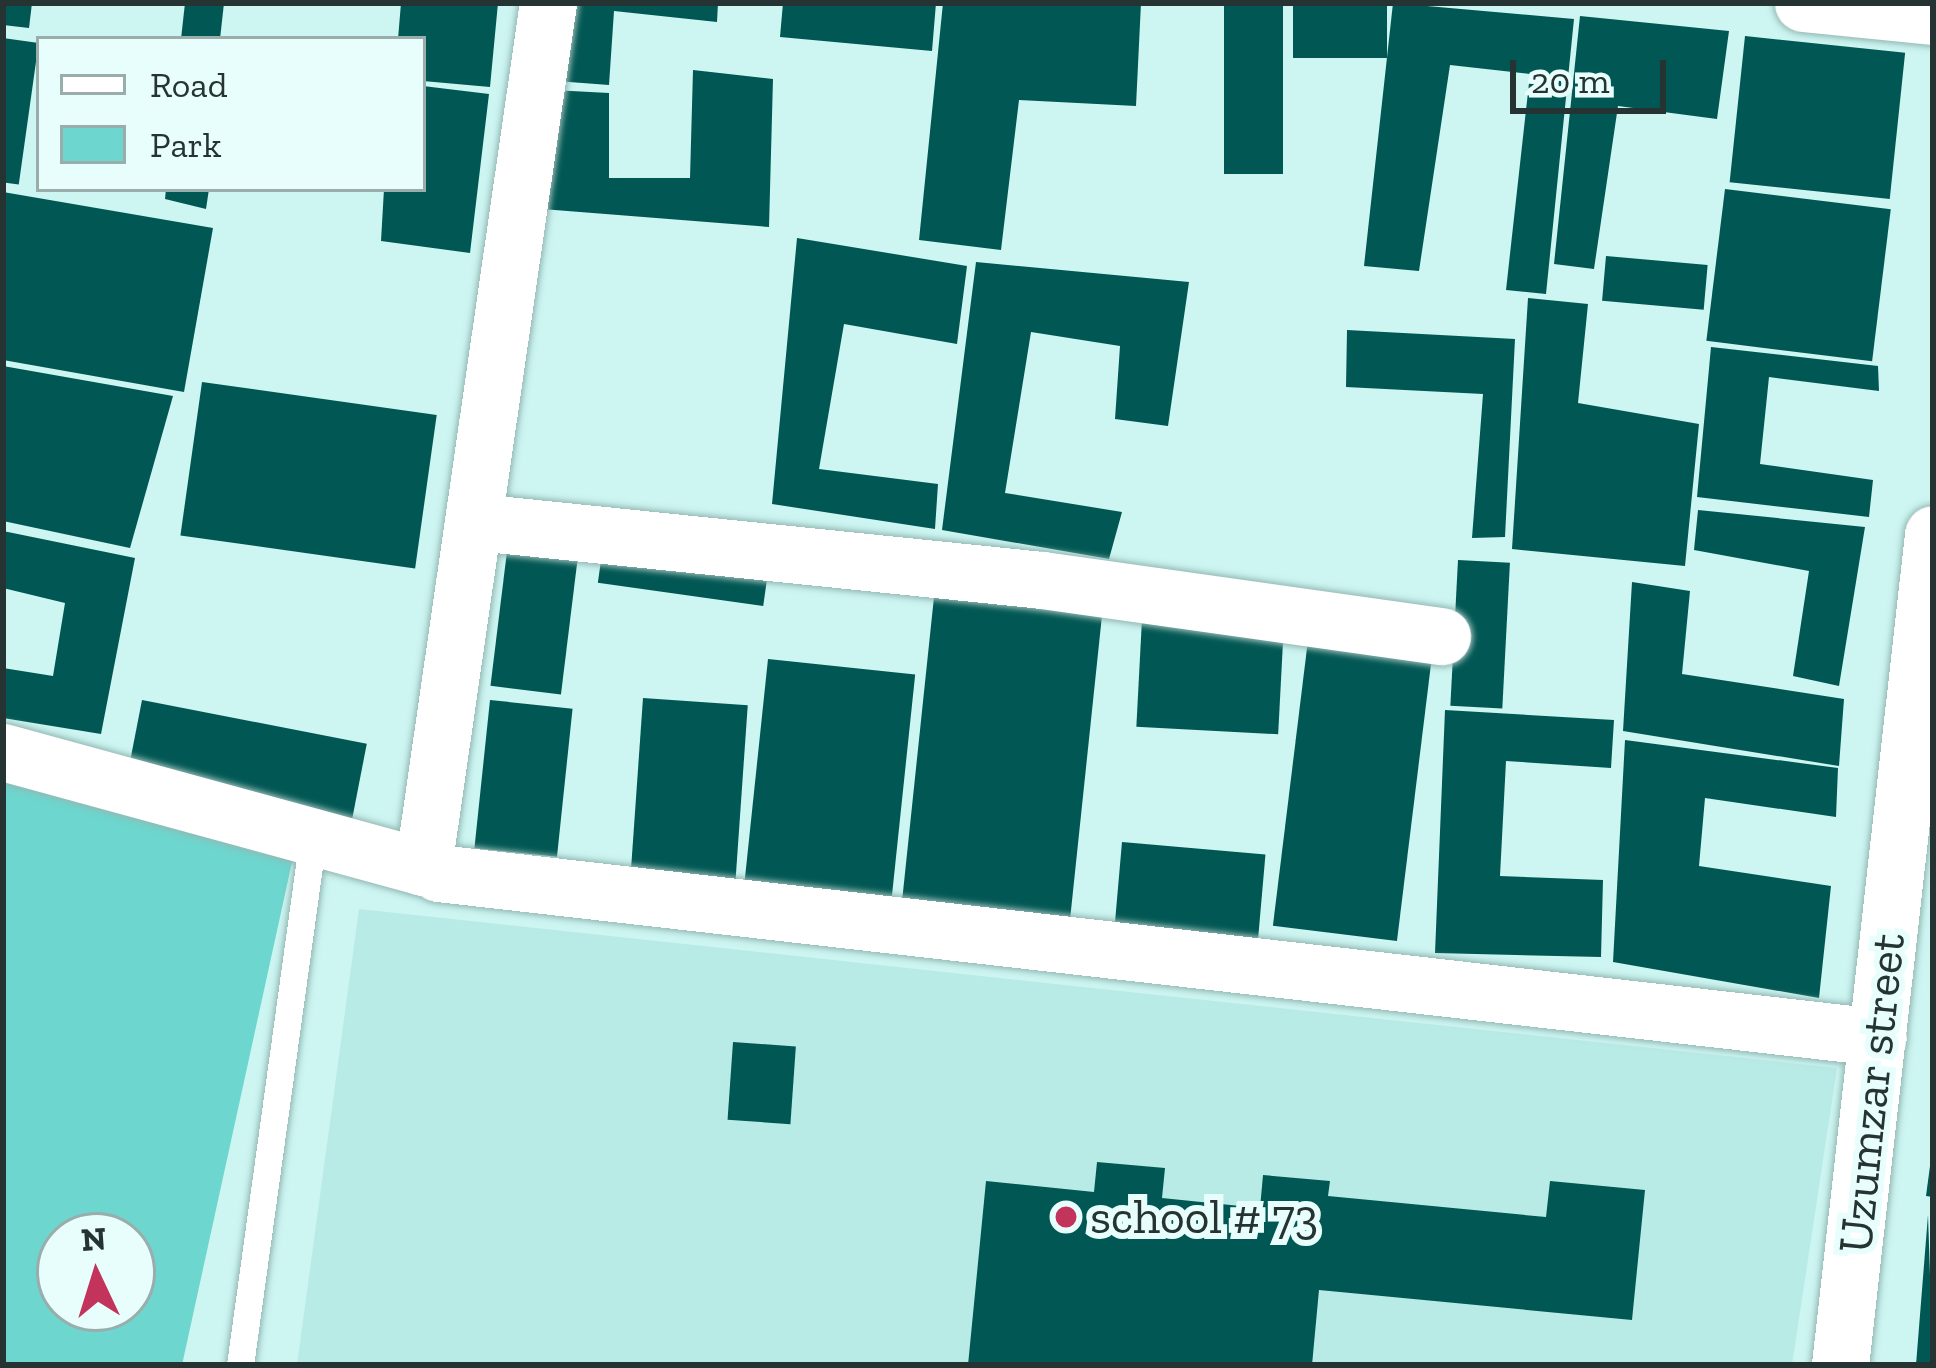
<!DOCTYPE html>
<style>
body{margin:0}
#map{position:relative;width:1936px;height:1368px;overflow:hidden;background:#cdf5f1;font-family:"Zilla Slab",serif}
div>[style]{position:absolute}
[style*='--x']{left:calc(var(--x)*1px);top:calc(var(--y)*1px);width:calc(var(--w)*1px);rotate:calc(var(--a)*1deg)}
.built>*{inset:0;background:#b9ebe6}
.green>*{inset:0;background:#6dd6ce}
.building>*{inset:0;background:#015753;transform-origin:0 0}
.roads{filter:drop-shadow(0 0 3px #93b8b4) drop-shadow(0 0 3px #93b8b4)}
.service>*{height:27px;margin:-13.5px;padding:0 13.5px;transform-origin:13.5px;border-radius:13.5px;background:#fff}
.minor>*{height:57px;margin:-28.5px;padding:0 28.5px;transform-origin:28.5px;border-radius:28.5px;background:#fff}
.dots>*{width:33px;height:33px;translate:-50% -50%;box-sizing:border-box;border:6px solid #e7fefc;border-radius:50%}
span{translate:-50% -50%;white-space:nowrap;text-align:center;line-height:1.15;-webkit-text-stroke:12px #e7fefc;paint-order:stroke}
.street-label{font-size:48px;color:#253432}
.poi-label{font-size:48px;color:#253432}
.left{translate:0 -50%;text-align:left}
.frame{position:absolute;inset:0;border:6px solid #253432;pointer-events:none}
.legend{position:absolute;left:36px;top:36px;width:390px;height:156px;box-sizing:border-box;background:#e7fefc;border:3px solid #99adab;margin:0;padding:15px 21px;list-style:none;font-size:36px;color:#253432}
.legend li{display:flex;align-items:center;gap:24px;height:60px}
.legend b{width:60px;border:3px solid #99adab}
.north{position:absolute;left:36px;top:1212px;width:120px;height:120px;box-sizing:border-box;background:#e7fefc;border:3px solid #99adab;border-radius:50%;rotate:356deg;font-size:33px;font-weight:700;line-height:48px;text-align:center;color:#253432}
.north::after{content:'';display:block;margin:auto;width:42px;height:54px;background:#c2345c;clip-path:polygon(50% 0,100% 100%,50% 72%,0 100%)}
.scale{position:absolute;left:1510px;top:60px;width:156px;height:54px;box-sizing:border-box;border:6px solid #253432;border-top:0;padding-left:15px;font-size:36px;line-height:42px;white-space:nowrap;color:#253432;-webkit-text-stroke:9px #e7fefc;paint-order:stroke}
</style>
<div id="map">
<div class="built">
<div style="clip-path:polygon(359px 909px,1837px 1068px,1792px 1365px,297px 1365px)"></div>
</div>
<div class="green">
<div style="clip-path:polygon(evenodd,3px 778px,294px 853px,182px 1365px,3px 1365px,3px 778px,60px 1236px,132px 1236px,132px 1308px,60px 1308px,60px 1236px)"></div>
</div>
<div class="building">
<div style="clip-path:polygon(3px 3px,32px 3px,29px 28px,3px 25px)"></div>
<div style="clip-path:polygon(185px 3px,224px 3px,220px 39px,181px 39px)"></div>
<div style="clip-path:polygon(401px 3px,498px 3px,490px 87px,423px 81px,423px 39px,398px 39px)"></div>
<div style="clip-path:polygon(562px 3px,718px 3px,717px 22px,614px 11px,609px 85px,556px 81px)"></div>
<div style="clip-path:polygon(783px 3px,936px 3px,932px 51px,780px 37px)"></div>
<div style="clip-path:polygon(943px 3px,1141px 3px,1136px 106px,1019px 100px,1001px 250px,919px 240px)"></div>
<div style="left:1224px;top:3px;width:59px;height:171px"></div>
<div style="left:1293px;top:3px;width:94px;height:55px"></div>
<div style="clip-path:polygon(1393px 3px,1574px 19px,1546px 294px,1506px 290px,1530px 74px,1450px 65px,1419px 271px,1364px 266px)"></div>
<div style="clip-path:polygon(1580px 16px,1729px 31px,1717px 119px,1618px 106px,1594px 269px,1554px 264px)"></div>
<div style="left:1745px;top:36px;width:161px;height:147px;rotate:6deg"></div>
<div style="left:3px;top:38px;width:36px;height:143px;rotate:8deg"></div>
<div style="clip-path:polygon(693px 70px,773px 79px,769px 227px,542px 209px,552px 90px,609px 93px,609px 178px,690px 178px)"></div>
<div style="clip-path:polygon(423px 86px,489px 94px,470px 253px,381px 241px,384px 189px,423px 189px)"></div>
<div style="clip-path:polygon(166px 189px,209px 189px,206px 209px,165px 199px)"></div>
<div style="left:1725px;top:189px;width:167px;height:153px;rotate:7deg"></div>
<div style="clip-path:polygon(3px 192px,213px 228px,184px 392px,3px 360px)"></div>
<div style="clip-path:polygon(797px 238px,967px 266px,957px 344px,844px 324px,819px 469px,938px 484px,935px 529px,772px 504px)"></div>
<div style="left:1606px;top:256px;width:102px;height:45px;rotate:5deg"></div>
<div style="clip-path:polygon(976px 262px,1189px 282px,1168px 426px,1115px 419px,1120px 346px,1031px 332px,1005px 493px,1122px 512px,1109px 559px,942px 530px)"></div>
<div style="clip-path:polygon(1528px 298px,1588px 304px,1578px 403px,1699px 424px,1685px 566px,1512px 549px)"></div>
<div style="clip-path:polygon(1347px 330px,1515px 339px,1505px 537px,1472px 538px,1483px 394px,1346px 387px)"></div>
<div style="clip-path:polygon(1711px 347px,1878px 366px,1879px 391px,1769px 377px,1760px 464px,1873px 480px,1869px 517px,1697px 497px)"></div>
<div style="clip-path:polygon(3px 366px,173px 396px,130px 548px,3px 521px)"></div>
<div style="left:202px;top:382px;width:237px;height:155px;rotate:8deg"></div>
<div style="clip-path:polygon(1698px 510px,1865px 527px,1839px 686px,1793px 676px,1809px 571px,1694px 550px)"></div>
<div style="clip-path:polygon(3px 531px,135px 558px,101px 734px,3px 718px,3px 668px,53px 676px,65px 603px,3px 588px)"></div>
<div style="left:509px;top:535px;width:71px;height:152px;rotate:7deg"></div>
<div style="left:603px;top:546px;width:167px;height:37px;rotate:8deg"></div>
<div style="left:1458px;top:560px;width:52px;height:146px;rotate:3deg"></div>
<div style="left:936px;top:578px;width:169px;height:334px;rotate:6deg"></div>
<div style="clip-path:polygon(1632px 582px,1690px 591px,1682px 674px,1844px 699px,1839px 766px,1623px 731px)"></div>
<div style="left:1142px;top:619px;width:142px;height:108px;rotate:3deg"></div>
<div style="left:1308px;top:640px;width:125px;height:288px;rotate:7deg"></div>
<div style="left:768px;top:659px;width:148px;height:230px;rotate:6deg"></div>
<div style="left:643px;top:698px;width:105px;height:182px;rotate:4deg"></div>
<div style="left:142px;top:700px;width:229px;height:79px;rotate:11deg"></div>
<div style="left:490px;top:700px;width:83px;height:149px;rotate:6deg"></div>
<div style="clip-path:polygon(1445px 710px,1614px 720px,1611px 768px,1506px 761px,1500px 876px,1603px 880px,1601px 957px,1435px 953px)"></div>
<div style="clip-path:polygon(1625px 740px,1838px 768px,1836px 817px,1705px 798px,1699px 866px,1831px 886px,1819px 998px,1613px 962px)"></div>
<div style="left:1122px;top:842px;width:144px;height:95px;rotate:5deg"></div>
<div style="left:733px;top:1042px;width:63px;height:78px;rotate:4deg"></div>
<div style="clip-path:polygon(1097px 1162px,1165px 1168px,1162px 1198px,1260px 1208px,1263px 1175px,1330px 1181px,1328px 1196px,1546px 1217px,1550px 1181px,1645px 1190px,1632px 1320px,1319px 1290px,1312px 1365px,968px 1365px,986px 1181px,1094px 1192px)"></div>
<div style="clip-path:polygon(1930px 1166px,1933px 1166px,1933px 1197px,1926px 1196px)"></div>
<div style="clip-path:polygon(1928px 1215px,1933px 1365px,1916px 1365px)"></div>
</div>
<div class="roads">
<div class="service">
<div style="--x:240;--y:1365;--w:533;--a:-82.13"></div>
</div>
<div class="minor">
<div style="--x:1803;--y:3;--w:131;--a:5.7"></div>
<div style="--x:477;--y:522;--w:568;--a:5.86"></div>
<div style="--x:1042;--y:580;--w:404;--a:8"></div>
<div style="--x:3;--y:752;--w:435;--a:15.3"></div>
<div style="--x:423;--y:867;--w:873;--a:-81.77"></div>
<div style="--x:438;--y:873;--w:1449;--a:6.5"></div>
<div style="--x:1840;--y:1365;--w:836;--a:-83.61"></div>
</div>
</div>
<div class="dots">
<div style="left:1066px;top:1217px;background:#c2345c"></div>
</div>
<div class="street-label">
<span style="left:1871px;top:1093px;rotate:-84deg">Uzumzar street</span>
</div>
<div class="poi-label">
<span class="left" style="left:1090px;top:1217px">school # 73</span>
</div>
<div class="frame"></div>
<ul class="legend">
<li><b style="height:15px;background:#fff"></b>Road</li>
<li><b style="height:33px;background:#6dd6ce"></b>Park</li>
</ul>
<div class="north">N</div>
<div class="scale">20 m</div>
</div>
